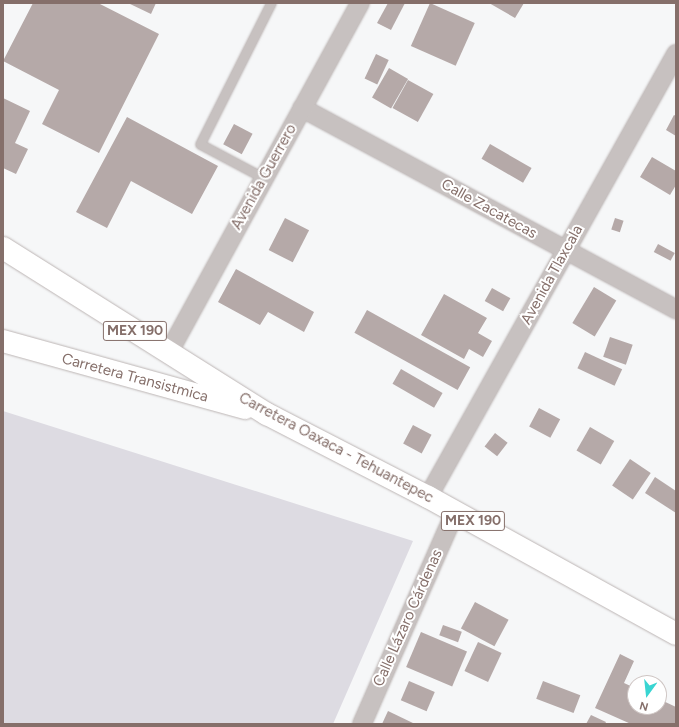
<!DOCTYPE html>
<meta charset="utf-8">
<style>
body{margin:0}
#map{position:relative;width:679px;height:727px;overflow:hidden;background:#f6f7f8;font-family:Figtree,sans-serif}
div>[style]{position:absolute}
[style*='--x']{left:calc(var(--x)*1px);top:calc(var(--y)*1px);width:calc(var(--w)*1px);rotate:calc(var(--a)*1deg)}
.green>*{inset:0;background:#dddbe2}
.building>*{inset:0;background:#b5a9a8;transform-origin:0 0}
.roads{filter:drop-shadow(0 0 1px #bcb5b4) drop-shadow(0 0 1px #bcb5b4)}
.service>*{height:9px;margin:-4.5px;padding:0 4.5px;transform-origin:4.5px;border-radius:4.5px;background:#c7c1c0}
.minor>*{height:18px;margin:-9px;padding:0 9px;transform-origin:9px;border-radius:9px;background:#c7c1c0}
.primary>*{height:22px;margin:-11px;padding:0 11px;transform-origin:11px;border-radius:11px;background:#fff}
span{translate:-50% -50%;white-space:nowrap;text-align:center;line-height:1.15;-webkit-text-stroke:4px #fff;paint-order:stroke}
.shield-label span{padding:1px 3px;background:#fff;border:1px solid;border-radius:3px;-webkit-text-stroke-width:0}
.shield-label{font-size:14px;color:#856f6a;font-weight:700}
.street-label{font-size:15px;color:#856f6a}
.frame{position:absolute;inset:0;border:4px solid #856f6a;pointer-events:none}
.north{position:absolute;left:627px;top:675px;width:40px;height:40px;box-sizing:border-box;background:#fff;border:1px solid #cec5c3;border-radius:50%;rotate:195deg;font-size:11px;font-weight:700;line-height:16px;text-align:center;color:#856f6a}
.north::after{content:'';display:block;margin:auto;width:14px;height:18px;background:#39d5d2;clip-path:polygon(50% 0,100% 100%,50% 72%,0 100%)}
</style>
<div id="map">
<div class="green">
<div style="clip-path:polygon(3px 411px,413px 541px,333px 724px,3px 724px)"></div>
</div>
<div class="building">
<div style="clip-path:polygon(33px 3px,98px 3px,159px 34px,99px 153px,42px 124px,59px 90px,3px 61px)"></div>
<div style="clip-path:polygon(128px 3px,156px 3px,151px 14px)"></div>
<div style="clip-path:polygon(388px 3px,405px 3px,391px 30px,377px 23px)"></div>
<div style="left:430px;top:3px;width:49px;height:47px;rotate:24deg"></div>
<div style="clip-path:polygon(489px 3px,524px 3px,515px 18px)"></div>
<div style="left:376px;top:54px;width:14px;height:27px;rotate:25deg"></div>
<div style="left:389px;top:68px;width:22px;height:34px;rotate:30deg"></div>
<div style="left:408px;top:80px;width:29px;height:32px;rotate:29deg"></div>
<div style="clip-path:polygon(3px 98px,30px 111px,15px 143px,28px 149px,16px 174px,3px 168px)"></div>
<div style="clip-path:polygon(674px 115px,676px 116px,676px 136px,666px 130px)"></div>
<div style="clip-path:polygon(127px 117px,218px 166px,192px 214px,131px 181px,107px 228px,76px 212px)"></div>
<div style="left:234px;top:124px;width:21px;height:23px;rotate:28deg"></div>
<div style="left:490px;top:144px;width:48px;height:17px;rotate:30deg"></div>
<div style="clip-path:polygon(652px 157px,676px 171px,676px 185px,670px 195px,640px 177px)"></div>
<div style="left:285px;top:218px;width:27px;height:36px;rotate:27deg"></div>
<div style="left:615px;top:218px;width:9px;height:12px;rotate:18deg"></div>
<div style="left:658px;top:244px;width:19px;height:9px;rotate:28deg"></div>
<div style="clip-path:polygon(236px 269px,314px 312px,304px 332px,268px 312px,260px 325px,218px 302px)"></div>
<div style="left:594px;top:287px;width:26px;height:42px;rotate:31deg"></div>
<div style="left:492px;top:288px;width:21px;height:15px;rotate:29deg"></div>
<div style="clip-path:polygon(444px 294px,487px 318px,478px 333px,492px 341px,483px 357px,469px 349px,464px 359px,421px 335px)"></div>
<div style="left:367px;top:310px;width:118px;height:26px;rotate:29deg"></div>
<div style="left:610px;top:337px;width:24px;height:21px;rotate:19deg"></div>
<div style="left:585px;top:352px;width:41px;height:18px;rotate:25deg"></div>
<div style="left:401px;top:369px;width:48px;height:17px;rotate:30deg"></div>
<div style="left:539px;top:408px;width:24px;height:21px;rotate:28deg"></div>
<div style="left:413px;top:425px;width:21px;height:21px;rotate:28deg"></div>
<div style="left:590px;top:427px;width:28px;height:27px;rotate:30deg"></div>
<div style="left:495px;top:433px;width:16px;height:17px;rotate:38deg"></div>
<div style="left:630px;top:459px;width:25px;height:32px;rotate:34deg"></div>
<div style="clip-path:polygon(655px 477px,676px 491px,676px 513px,645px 493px)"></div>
<div style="left:475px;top:602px;width:38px;height:30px;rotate:28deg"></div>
<div style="left:443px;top:625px;width:20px;height:11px;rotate:20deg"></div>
<div style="left:421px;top:632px;width:50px;height:38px;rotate:23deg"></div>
<div style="left:478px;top:642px;width:26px;height:32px;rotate:25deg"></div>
<div style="clip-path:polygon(620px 654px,634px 661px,624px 683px,635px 688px,635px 707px,659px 707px,659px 699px,676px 707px,676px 724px,631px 724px,595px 708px)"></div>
<div style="left:409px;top:681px;width:28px;height:21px;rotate:23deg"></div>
<div style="left:543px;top:681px;width:40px;height:19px;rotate:21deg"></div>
<div style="clip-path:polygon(388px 711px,415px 724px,382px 724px)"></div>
<div style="clip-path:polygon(591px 715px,606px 722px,605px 724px,586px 724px)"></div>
</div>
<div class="roads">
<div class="service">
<div style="--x:264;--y:178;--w:72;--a:-152"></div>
<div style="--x:200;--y:144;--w:158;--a:-63.3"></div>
</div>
<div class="minor">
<div style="--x:302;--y:108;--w:425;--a:28.3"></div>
<div style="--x:169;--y:352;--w:398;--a:-61.3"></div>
<div style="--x:428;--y:497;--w:508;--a:-60.76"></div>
<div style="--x:362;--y:724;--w:232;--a:-66.3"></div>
</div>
<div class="primary">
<div style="--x:3;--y:248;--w:312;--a:32.2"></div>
<div style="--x:267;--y:414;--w:181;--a:27.3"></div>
<div style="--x:428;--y:497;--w:283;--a:28.9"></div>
<div style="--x:3;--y:341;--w:251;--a:15.5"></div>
</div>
</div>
<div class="shield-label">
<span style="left:135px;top:331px">MEX 190</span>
<span style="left:473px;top:521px">MEX 190</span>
</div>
<div class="street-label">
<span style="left:264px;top:177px;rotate:-61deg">Avenida Guerrero</span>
<span style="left:489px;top:209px;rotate:29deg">Calle Zacatecas</span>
<span style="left:552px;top:275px;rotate:-61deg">Avenida Tlaxcala</span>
<span style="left:135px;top:378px;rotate:15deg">Carretera Transistmica</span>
<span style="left:336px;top:448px;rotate:28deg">Carretera Oaxaca - Tehuantepec</span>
<span style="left:408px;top:618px;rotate:-66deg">Calle Lázaro Cárdenas</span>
</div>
<div class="frame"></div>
<div class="north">N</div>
</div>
